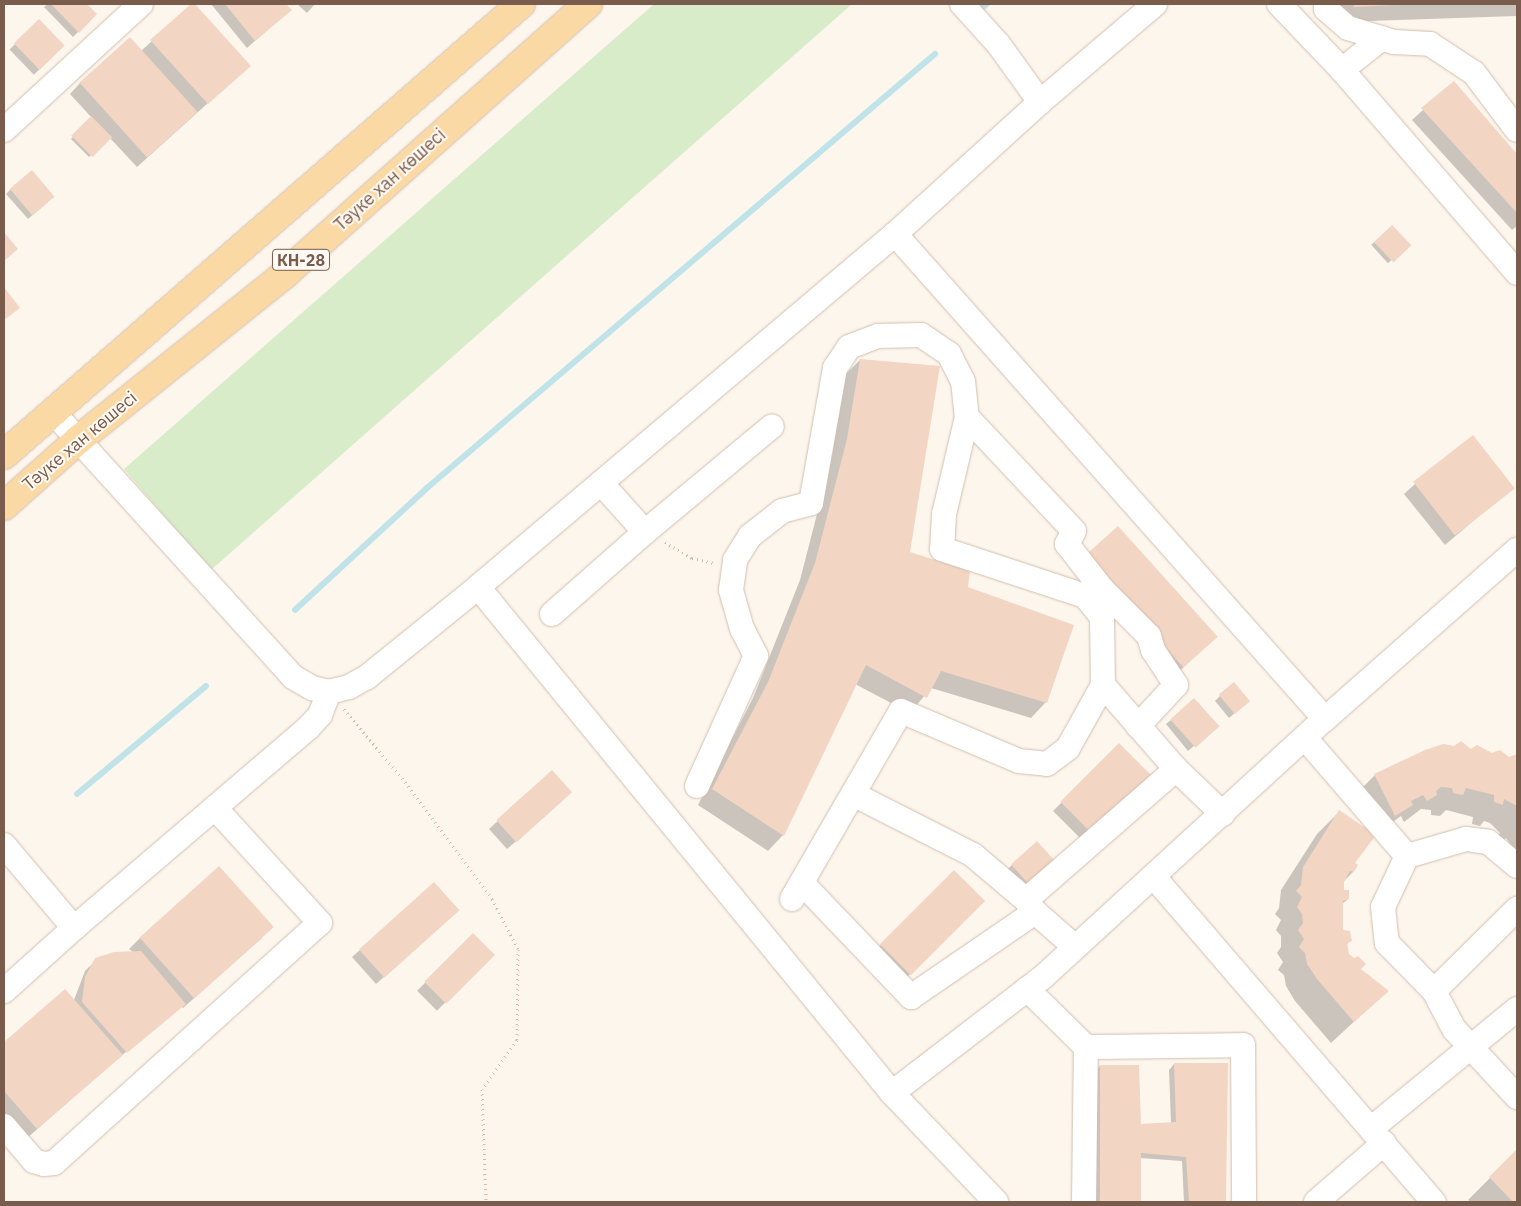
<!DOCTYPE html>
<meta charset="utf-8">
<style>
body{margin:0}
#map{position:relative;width:1521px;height:1206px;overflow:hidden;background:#fdf6ec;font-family:"IBM Plex Sans",sans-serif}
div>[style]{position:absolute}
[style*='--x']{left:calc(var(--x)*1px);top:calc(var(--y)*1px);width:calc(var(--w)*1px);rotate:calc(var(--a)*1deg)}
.green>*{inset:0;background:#d8ecc9}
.shadow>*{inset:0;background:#0003;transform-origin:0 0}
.stream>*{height:5.5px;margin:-2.75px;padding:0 2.75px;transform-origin:2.75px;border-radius:2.75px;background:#bfe3e8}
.building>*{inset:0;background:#f3d5c3;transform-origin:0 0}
.path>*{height:3px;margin-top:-1.5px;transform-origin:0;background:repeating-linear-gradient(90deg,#d9b8a5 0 1px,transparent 0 5px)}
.roads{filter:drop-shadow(0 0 1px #d1beb0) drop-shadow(0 0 1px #d1beb0)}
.minor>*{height:24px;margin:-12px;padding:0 12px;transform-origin:12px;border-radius:12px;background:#fff}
.major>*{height:28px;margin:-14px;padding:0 14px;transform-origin:14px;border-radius:14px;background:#fbd9a5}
span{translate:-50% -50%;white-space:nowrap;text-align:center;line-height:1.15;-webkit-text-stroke:4px #fffaf3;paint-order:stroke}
.shield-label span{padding:1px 4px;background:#fffaf3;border:1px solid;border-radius:4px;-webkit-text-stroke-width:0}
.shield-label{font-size:16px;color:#7a5c4d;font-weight:700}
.street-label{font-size:18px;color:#7a5c4d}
.frame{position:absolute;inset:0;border:5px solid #7a5c4d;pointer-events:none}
</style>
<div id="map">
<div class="green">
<div style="clip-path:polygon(654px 4px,852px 4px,211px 570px,124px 469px)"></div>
</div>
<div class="shadow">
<div style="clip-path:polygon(48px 4px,85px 4px,96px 14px,73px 37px,44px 7px)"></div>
<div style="clip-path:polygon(193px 4px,249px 66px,137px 167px,109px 137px,89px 157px,71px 139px,92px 118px,70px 94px,80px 83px,141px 51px)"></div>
<div style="clip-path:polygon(211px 4px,285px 4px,290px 10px,247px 48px)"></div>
<div style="clip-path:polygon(297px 4px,315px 4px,307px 13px)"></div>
<div style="clip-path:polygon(1339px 4px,1517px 4px,1517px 16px,1339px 22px)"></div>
<div style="left:39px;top:21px;width:35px;height:41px;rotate:46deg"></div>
<div style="clip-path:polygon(1454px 82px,1517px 156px,1517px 226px,1512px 230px,1412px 120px)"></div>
<div style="clip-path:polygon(11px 189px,48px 202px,28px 219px,6px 194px)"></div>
<div style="left:1392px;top:226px;width:25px;height:28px;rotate:48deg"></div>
<div style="clip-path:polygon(860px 360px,909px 553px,1046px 702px,1031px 718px,931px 688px,910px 713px,855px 684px,783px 835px,768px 851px,698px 805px,753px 698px,800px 580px,832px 456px,844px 376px)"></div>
<div style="clip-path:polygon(1415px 484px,1513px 487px,1445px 545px,1404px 494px)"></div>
<div style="clip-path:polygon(1074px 568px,1205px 647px,1173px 677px)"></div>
<div style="clip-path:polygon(1220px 696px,1243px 706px,1229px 718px,1215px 701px)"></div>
<div style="clip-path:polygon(1171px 720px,1213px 730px,1188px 751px,1166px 724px)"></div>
<div style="clip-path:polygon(1119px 745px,1085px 843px,1053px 811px)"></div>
<div style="clip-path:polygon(1471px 750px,1509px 759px,1515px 755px,1517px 757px,1517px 854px,1506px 838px,1502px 841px,1497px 837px,1500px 833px,1490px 823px,1484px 821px,1480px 826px,1472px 824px,1473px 817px,1446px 810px,1440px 816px,1431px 815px,1431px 810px,1421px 809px,1404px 822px,1401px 816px,1374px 836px,1353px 863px,1353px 872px,1342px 883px,1342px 892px,1348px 899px,1341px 905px,1342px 931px,1350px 941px,1346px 945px,1348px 955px,1359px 969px,1387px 991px,1331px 1043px,1295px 1001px,1286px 986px,1284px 975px,1278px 970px,1283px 962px,1277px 953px,1281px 947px,1281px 936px,1276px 930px,1281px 920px,1275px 914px,1279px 908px,1281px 890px,1317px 834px,1339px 812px,1370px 833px,1353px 797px,1375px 775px)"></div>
<div style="clip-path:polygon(552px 772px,563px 800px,507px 849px,489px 829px)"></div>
<div style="clip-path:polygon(1055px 863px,1026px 890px,1007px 870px,1012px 865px)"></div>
<div style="clip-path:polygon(219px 868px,262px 938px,183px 1008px,181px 1006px,115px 1061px,26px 1139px,4px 1114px,4px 1043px,65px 990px,74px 1000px,85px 971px,96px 960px,133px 952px,129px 949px,140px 938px)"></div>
<div style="left:954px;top:872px;width:41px;height:115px;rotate:45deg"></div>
<div style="clip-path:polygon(450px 918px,376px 984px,352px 957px,360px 950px)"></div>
<div style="left:473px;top:935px;width:28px;height:79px;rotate:45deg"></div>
<div style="clip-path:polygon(1174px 1064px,1227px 1064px,1225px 1202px,1184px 1202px,1182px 1161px,1140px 1158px,1140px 1202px,1095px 1202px,1095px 1071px,1100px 1066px,1140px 1126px,1171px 1124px,1169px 1070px)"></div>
<div style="clip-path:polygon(1517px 1151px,1517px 1202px,1471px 1202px,1468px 1200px)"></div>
</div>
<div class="stream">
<div style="--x:982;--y:8;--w:6;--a:-39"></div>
<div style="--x:295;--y:610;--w:180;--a:-42.7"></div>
<div style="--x:427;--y:488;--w:668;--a:-40.51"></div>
<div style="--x:77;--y:794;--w:168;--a:-39.9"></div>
</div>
<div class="building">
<div style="clip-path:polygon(51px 4px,87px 4px,97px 14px,79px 33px)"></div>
<div style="clip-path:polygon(191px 4px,195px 4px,251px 66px,208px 104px,150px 40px)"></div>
<div style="clip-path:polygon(225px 4px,286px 4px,292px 10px,255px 41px)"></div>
<div style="clip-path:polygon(1354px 4px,1396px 4px,1396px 5px,1354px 7px)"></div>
<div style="left:39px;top:19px;width:37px;height:35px;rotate:46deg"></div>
<div style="left:130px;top:37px;width:101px;height:68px;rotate:48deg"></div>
<div style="clip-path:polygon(1454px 81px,1517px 154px,1517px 213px,1421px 108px)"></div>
<div style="left:91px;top:116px;width:30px;height:28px;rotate:45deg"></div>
<div style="left:32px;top:170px;width:35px;height:29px;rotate:50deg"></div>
<div style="left:1392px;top:225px;width:28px;height:25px;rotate:46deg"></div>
<div style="clip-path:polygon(4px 232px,18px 249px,4px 261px)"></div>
<div style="clip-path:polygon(4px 287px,20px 308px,4px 320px)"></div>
<div style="clip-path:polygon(860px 359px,940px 366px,910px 552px,970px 571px,968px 587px,1074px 625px,1047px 703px,941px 671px,927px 698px,866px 665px,784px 836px,712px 789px,768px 682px,815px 563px,847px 439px)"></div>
<div style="left:1473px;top:435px;width:68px;height:76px;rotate:52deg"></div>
<div style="left:1118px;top:526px;width:149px;height:46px;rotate:48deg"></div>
<div style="left:1234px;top:682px;width:25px;height:20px;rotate:50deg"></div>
<div style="left:1194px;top:698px;width:38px;height:32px;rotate:48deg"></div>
<div style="clip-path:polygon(1461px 741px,1471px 749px,1477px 745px,1492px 753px,1500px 750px,1509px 757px,1517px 754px,1517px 806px,1504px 799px,1503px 805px,1494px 802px,1494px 795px,1466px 788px,1463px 795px,1453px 793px,1452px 788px,1441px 787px,1436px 791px,1437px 795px,1427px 801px,1423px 795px,1411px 801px,1413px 805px,1395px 816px,1374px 774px,1425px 750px,1443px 744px,1454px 746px)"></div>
<div style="left:1119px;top:743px;width:48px;height:83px;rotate:45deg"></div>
<div style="left:552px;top:770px;width:30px;height:75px;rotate:48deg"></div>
<div style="clip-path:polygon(1339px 810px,1376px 835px,1355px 863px,1358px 865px,1354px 872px,1350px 871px,1344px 882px,1344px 890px,1349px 890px,1349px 899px,1343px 901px,1343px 930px,1350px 931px,1352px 941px,1347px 943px,1349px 954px,1354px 958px,1358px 956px,1366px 964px,1361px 969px,1389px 991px,1354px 1022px,1317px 979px,1307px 964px,1305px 953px,1299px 947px,1304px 939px,1298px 930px,1303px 923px,1302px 914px,1297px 907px,1302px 897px,1296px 891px,1301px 885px,1303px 867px)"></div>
<div style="left:1037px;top:841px;width:30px;height:35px;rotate:48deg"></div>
<div style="left:219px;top:866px;width:82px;height:107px;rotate:48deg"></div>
<div style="left:954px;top:870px;width:44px;height:105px;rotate:45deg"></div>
<div style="left:434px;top:882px;width:38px;height:101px;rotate:48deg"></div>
<div style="left:473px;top:933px;width:31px;height:69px;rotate:45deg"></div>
<div style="clip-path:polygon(141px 951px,186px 1004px,127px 1053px,82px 1002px,85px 977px,95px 958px,114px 952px)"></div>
<div style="clip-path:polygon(65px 989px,123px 1055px,37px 1129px,4px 1091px,4px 1042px)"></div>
<div style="clip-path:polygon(1174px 1063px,1228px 1063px,1226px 1202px,1189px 1202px,1186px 1157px,1141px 1153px,1141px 1202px,1100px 1202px,1100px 1065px,1139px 1065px,1141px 1124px,1176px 1122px)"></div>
<div style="clip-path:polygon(1517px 1149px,1517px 1202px,1513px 1202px,1489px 1177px)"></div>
</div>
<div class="path">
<div style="--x:665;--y:542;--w:31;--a:31"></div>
<div style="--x:692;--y:558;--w:22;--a:13"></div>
<div style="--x:344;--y:709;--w:90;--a:50"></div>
<div style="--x:402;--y:778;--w:151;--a:53.4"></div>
<div style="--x:492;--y:899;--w:56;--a:62.5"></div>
<div style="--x:518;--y:949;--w:91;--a:90.6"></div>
<div style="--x:517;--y:1040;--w:60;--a:125.5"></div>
<div style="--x:482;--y:1089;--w:113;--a:88"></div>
</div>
<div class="roads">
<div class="minor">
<div style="--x:962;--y:4;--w:55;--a:47.9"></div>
<div style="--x:999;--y:45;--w:70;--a:54.3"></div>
<div style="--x:1279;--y:4;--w:91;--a:46.3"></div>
<div style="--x:1342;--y:70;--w:51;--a:-38.7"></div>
<div style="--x:1326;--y:4;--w:5;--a:90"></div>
<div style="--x:1326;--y:9;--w:29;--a:41"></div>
<div style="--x:1348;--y:28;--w:48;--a:16.9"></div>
<div style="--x:1394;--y:42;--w:36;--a:3"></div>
<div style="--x:1430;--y:44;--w:53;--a:33.4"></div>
<div style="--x:1474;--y:73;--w:71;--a:53"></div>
<div style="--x:1342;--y:70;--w:268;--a:49.2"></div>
<div style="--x:4;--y:130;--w:186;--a:-42.6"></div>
<div style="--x:895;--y:234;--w:648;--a:48.44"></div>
<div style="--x:52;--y:411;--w:359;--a:47.8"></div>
<div style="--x:293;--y:677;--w:22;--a:30"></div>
<div style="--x:312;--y:688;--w:17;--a:13"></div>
<div style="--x:329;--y:692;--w:21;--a:-14"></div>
<div style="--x:349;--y:687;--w:21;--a:-29"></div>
<div style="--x:367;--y:677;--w:143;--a:-39"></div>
<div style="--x:478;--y:587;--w:546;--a:-40.25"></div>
<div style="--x:895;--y:234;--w:196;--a:-42.3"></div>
<div style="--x:1040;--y:102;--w:151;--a:-40.4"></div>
<div style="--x:967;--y:417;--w:156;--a:46.8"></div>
<div style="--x:1074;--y:531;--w:15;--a:118"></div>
<div style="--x:1067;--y:544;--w:57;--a:52.1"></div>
<div style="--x:1102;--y:589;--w:28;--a:90"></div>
<div style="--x:645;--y:532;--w:165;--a:-39.8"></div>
<div style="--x:478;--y:587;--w:654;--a:50.71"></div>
<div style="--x:892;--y:1093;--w:151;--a:46.3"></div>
<div style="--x:1102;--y:589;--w:66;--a:45"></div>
<div style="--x:1149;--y:636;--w:15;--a:74"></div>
<div style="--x:1153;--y:650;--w:42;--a:56.7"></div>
<div style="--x:1176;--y:685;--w:56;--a:132.8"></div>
<div style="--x:552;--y:614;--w:124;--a:-41.4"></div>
<div style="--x:645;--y:532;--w:66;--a:-131.9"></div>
<div style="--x:1305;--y:738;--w:156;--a:49.2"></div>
<div style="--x:697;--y:786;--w:143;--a:-65.6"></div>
<div style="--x:756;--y:656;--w:30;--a:-117"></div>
<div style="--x:742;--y:629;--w:41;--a:-105.8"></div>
<div style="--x:731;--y:590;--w:30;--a:-82"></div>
<div style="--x:735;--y:560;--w:28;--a:-58"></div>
<div style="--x:750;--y:536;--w:41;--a:-38"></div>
<div style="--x:782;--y:511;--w:30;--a:-15"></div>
<div style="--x:811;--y:503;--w:137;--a:-79.9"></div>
<div style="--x:835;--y:368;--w:25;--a:-56"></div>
<div style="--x:849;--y:347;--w:31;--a:-21"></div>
<div style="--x:878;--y:336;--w:43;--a:-1.3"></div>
<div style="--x:921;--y:335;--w:34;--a:34"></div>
<div style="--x:949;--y:354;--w:30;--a:63"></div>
<div style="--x:963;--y:381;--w:36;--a:84"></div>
<div style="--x:967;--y:417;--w:100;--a:103.3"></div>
<div style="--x:944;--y:514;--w:35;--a:93"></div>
<div style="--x:942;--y:549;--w:151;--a:18.2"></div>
<div style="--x:1085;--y:596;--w:27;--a:51"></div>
<div style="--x:1102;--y:617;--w:68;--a:89.2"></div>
<div style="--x:1103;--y:685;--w:111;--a:49"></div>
<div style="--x:853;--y:794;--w:135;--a:26.9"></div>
<div style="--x:973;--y:855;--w:70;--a:40.3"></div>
<div style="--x:4;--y:845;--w:109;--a:49.9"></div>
<div style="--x:74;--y:928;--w:308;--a:-40.5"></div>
<div style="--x:308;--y:728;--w:18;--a:-47"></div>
<div style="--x:320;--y:715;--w:25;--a:-69"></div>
<div style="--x:1517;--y:866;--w:38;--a:-140"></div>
<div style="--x:1488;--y:842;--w:22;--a:-172"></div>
<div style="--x:1466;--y:839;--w:61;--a:163.9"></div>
<div style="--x:1407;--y:856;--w:56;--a:115.2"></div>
<div style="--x:1383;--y:907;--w:36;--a:84"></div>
<div style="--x:1387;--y:943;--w:67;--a:45.6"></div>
<div style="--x:1434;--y:991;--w:43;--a:62.2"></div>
<div style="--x:1454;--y:1029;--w:93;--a:47.2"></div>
<div style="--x:1154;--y:877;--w:429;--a:49.3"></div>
<div style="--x:802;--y:883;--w:158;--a:46.3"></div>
<div style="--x:911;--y:997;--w:150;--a:-34.4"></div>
<div style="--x:792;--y:899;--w:217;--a:-59.9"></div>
<div style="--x:901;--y:711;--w:128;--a:23"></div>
<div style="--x:1019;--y:761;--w:28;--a:6"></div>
<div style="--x:1047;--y:764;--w:26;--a:-37"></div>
<div style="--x:1068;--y:748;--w:72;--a:-60.9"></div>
<div style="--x:1075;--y:947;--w:53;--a:-138.8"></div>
<div style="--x:1035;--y:912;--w:15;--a:-127"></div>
<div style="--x:1026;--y:900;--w:199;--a:-41.1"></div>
<div style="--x:1176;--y:769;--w:65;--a:43.8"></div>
<div style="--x:1027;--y:989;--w:83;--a:44.5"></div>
<div style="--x:1086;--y:1047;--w:157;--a:-0.7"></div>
<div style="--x:1243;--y:1045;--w:157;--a:89.6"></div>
<div style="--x:4;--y:991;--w:94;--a:-42"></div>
<div style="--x:1434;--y:991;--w:117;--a:-44.7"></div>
<div style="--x:892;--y:1093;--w:190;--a:-37.5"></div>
<div style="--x:1043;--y:977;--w:382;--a:-42.5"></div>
<div style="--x:1325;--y:719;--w:256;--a:-41.4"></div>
<div style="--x:4;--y:1126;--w:46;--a:49.4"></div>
<div style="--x:34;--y:1161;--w:10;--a:17"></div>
<div style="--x:44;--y:1164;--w:10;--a:-6"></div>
<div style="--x:54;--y:1163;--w:358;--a:-42.1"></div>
<div style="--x:320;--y:923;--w:156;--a:-132.4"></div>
<div style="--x:1372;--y:1128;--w:188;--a:-39.4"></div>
<div style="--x:1084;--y:1202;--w:155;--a:-89.3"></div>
<div style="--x:1316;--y:1202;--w:90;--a:-40.9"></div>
</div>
<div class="major">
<div style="--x:4;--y:455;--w:686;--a:-41.1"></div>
<div style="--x:4;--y:506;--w:99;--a:-41.7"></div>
<div style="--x:78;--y:440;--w:265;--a:-38.7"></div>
<div style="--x:285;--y:274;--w:406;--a:-41.7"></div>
</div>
</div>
<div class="shield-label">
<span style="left:301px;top:260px">КН-28</span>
</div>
<div class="street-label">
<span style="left:390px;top:180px;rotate:-42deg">Тәуке хан көшесі</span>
<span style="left:80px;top:441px;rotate:-40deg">Тәуке хан көшесі</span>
</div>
<div class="frame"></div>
</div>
